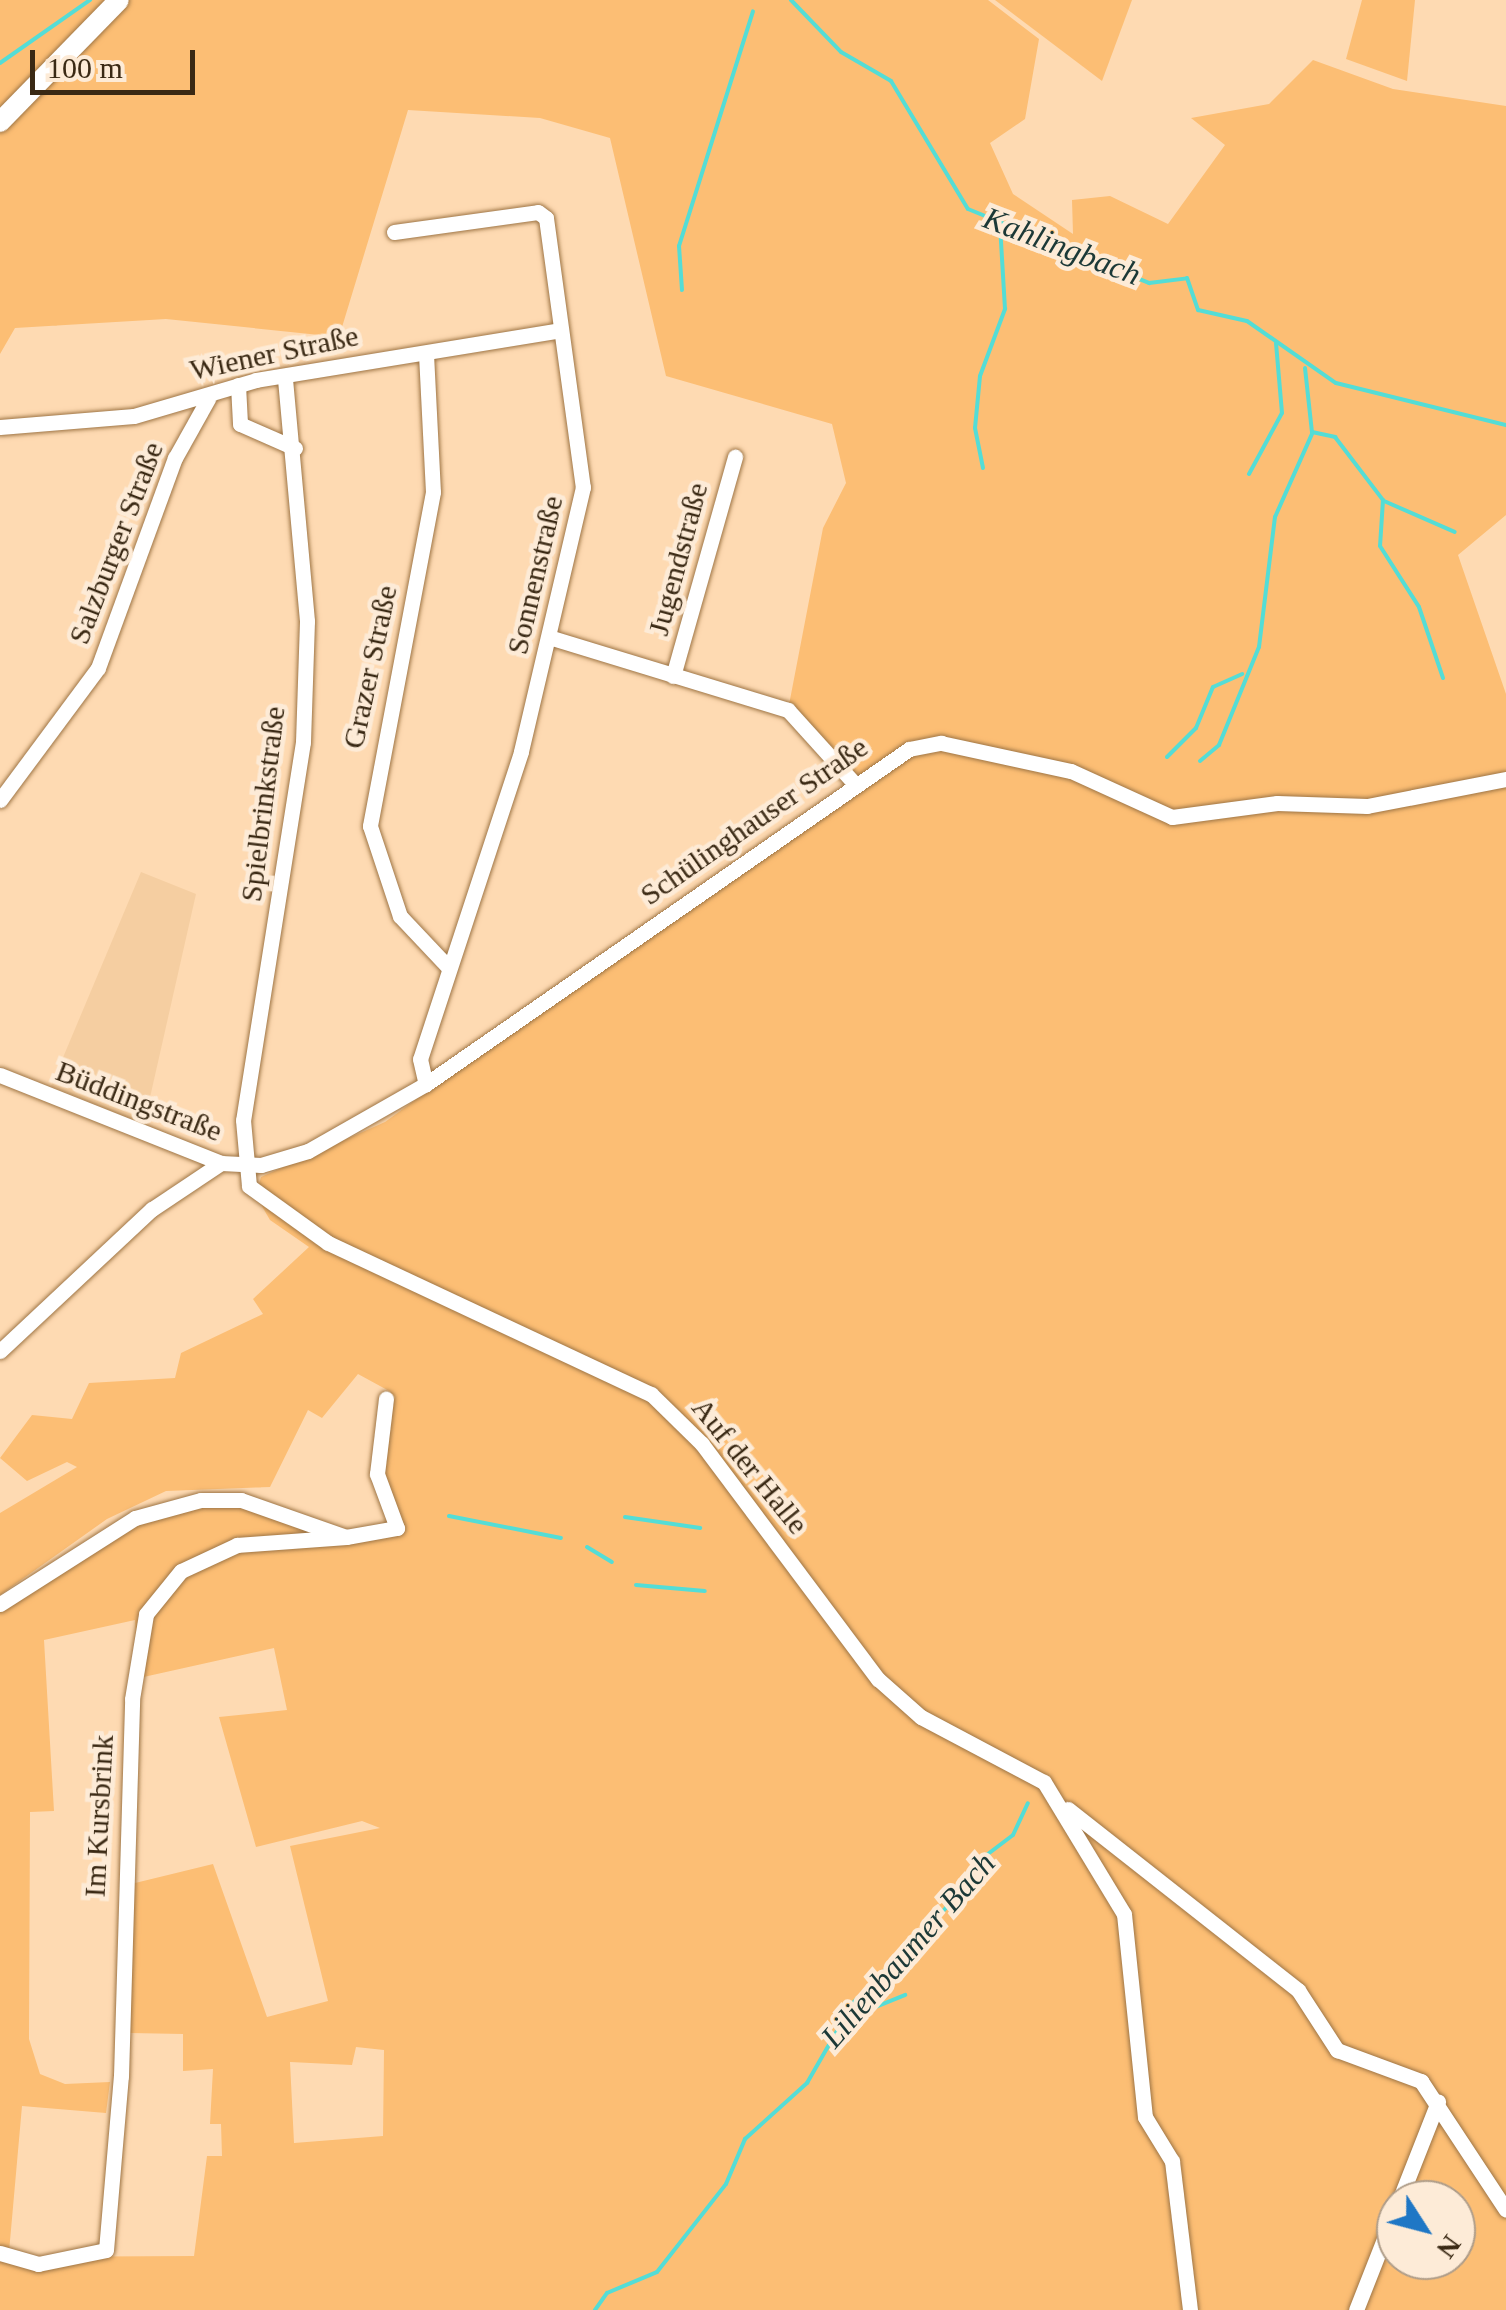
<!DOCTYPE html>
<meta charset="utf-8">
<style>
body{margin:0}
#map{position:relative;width:1506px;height:2310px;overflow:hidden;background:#fedab2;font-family:"Times New Roman",serif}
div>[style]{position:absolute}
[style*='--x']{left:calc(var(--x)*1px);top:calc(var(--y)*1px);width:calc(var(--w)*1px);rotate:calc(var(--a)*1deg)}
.built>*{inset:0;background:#f5cea1}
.green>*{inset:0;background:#fcbe74}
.stream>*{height:4px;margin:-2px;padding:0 2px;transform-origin:2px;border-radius:2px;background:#54ddd6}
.roads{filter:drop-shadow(0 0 2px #9e7545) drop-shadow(0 0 2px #9e7545)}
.minor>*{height:15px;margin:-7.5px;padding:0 7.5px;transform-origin:7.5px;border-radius:7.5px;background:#fff}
.major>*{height:20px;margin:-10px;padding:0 10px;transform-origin:10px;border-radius:10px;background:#fff}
span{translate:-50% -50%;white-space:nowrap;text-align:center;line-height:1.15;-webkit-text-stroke:9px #fdebd7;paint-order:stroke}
.street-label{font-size:30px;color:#3a2914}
.water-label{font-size:32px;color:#1c3937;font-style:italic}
.north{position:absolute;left:1376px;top:2180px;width:100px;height:100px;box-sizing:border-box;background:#fdebd7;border:2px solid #af9d89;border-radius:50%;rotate:126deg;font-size:28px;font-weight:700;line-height:40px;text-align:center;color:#3a2914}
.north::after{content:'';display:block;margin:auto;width:35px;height:45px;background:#1f77c5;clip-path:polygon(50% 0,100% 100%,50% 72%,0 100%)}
.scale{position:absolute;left:30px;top:50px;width:165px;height:45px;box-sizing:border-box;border:5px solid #3a2914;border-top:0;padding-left:12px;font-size:30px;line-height:35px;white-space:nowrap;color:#3a2914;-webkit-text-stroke:8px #fdebd7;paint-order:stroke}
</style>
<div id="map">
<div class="built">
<div style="clip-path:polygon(141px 872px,196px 894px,144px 1124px,51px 1086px)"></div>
</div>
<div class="green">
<div style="clip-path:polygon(evenodd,0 0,988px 0,1039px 39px,1025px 119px,990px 143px,1013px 194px,1073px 234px,1072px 200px,1110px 196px,1168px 224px,1225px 145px,1191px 118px,1269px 104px,1313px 60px,1393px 89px,1506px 106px,1506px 515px,1458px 555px,1506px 694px,1506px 2310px,1358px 2310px,1396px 2205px,1396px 2260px,1456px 2260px,1456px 2200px,1398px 2200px,1353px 2310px,0 2310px,0 2257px,194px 2256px,207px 2156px,222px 2156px,221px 2124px,210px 2124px,213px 2069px,183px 2071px,183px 2034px,130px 2033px,131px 1884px,213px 1864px,267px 2017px,328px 2001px,290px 1846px,380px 1828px,362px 1821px,256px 1847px,219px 1717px,287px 1710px,274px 1648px,139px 1678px,135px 1620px,44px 1640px,54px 1811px,30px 1812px,29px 2039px,40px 2074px,65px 2084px,110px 2082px,106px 2113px,22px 2106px,9px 2252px,0 2249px,0 1608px,139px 1521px,222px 1498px,344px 1542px,387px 1537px,382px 1441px,391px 1392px,358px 1374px,322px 1418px,308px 1410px,270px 1487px,166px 1491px,107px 1519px,0 1595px,0 1513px,77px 1467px,67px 1462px,27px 1481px,0 1458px,32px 1415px,72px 1419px,89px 1383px,175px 1378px,181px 1353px,263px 1314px,253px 1299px,309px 1247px,270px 1220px,256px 1196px,261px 1177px,385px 1122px,853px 782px,788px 710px,823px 528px,846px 483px,832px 424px,666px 376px,610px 138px,540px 118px,408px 110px,339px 337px,166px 319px,15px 328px,0 354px,0 0,356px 2047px,384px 2050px,383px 2136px,294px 2143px,290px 2062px,352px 2065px,356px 2047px)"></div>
<div style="clip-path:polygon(995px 0,1132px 0,1102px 81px)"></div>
<div style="clip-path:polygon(1362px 0,1415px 0,1407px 81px,1346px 59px)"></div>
</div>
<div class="stream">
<div style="--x:791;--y:0;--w:72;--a:46.1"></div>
<div style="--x:841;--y:52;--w:58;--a:30.1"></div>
<div style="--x:891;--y:81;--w:149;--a:59"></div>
<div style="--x:968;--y:209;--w:196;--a:22.2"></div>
<div style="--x:1149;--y:283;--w:38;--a:-7"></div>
<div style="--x:1187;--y:278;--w:34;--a:71"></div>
<div style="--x:1198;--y:310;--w:50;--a:12.7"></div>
<div style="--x:1247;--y:321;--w:108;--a:34.9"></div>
<div style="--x:1336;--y:383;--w:175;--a:13.9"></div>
<div style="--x:0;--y:63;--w:110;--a:-35"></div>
<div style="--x:682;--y:290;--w:44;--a:-93.9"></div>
<div style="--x:679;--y:246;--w:246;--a:-72.5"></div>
<div style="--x:1305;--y:368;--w:64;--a:83.8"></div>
<div style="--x:1312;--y:432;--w:24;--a:12"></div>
<div style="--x:1335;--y:437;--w:79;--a:52.7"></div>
<div style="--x:1383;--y:500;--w:46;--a:93.7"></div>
<div style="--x:1380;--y:546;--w:72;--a:57.4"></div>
<div style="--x:1419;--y:607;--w:75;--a:71.3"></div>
<div style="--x:983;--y:468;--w:41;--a:-101.3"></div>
<div style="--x:975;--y:428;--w:52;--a:-84.5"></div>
<div style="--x:980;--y:376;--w:72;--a:-69.5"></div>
<div style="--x:1005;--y:309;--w:84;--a:-93.4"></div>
<div style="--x:1249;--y:474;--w:69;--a:-61.6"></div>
<div style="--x:1282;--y:413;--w:70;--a:-94.9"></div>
<div style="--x:1384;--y:501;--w:77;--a:23.6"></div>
<div style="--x:1167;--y:757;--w:41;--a:-45"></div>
<div style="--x:1196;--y:728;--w:44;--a:-67.5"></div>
<div style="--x:1213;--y:687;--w:32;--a:-24"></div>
<div style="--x:1200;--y:761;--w:25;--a:-40"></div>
<div style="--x:1219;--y:745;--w:106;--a:-67.8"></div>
<div style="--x:1259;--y:647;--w:131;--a:-83"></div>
<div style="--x:1275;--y:517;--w:91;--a:-66"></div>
<div style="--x:449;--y:1516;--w:114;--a:11.1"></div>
<div style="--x:625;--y:1517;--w:76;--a:8.3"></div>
<div style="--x:587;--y:1547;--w:29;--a:31"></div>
<div style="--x:636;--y:1585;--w:69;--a:5"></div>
<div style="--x:846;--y:2019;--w:64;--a:-22.1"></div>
<div style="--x:595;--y:2310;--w:21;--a:-55"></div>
<div style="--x:607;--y:2293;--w:54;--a:-22.8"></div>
<div style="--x:657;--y:2272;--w:112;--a:-51.9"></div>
<div style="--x:726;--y:2184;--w:49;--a:-67.1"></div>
<div style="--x:745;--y:2139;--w:84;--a:-42.1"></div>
<div style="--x:807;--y:2083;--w:92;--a:-60.1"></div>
<div style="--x:853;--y:2003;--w:133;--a:-45.6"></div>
<div style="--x:946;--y:1908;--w:54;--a:-56.3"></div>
<div style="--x:976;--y:1863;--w:46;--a:-37.1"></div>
<div style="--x:1013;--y:1835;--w:35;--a:-65"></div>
</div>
<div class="roads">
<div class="minor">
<div style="--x:394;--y:232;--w:145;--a:-7.9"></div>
<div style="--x:538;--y:212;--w:10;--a:37"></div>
<div style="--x:546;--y:218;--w:272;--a:82.2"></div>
<div style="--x:583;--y:487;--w:272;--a:103.2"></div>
<div style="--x:521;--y:752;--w:323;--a:108.2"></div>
<div style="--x:420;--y:1059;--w:26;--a:77"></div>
<div style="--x:426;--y:354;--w:138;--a:87.1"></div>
<div style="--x:433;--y:492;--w:340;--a:100.7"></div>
<div style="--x:370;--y:826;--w:95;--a:71.6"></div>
<div style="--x:400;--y:916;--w:71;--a:46.7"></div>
<div style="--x:285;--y:379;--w:243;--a:84.8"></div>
<div style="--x:307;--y:621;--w:121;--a:91.9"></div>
<div style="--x:303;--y:742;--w:383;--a:99"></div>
<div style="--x:243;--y:1120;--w:66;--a:84.8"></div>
<div style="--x:249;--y:1186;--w:97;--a:35.8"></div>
<div style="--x:328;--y:1243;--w:357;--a:25.1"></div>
<div style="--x:651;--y:1394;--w:71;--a:44.4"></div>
<div style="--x:702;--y:1444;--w:294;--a:53.2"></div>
<div style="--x:878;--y:1679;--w:57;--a:41.5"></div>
<div style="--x:921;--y:1717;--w:139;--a:27.9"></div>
<div style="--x:1044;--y:1782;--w:154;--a:58.8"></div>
<div style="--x:1124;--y:1914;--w:204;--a:84.1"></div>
<div style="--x:1145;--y:2117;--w:52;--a:58.5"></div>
<div style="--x:1172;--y:2161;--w:150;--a:83.1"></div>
<div style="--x:238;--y:385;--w:39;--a:87"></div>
<div style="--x:240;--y:424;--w:60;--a:23.6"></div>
<div style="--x:0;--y:427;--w:134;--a:-4.7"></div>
<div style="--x:134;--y:416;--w:127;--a:-16.4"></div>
<div style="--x:256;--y:380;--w:308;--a:-9.3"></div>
<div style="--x:549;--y:637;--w:250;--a:17"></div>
<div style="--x:788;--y:710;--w:97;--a:47.9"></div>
<div style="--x:673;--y:676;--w:228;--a:-74.2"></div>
<div style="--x:0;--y:800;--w:164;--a:-53.4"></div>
<div style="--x:98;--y:668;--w:224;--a:-69.9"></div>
<div style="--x:175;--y:458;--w:68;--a:-60.8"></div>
<div style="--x:0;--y:1075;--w:238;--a:21.7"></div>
<div style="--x:221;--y:1163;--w:40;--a:2.9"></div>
<div style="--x:261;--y:1165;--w:49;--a:-16.6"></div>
<div style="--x:308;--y:1151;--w:136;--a:-29.6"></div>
<div style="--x:426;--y:1084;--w:588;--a:-34.74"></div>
<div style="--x:909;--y:749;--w:33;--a:-11"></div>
<div style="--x:941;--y:743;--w:133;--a:12.2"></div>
<div style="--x:1071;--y:771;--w:111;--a:24.5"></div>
<div style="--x:1172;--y:817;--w:106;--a:-7.6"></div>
<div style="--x:1277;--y:803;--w:90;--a:1.9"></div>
<div style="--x:1367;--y:806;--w:142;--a:-11"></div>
<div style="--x:0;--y:1351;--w:208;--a:-43.1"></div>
<div style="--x:152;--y:1209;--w:83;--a:-33.7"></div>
<div style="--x:0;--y:1604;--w:160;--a:-32.5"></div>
<div style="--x:135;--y:1518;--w:68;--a:-15.3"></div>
<div style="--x:201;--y:1500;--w:40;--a:0"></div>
<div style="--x:241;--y:1500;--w:111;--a:19.4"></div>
<div style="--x:346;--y:1537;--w:52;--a:-10"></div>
<div style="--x:397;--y:1528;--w:58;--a:-110.3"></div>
<div style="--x:377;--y:1474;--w:76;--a:-83.2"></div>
<div style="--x:1068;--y:1809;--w:293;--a:38.2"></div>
<div style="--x:1298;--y:1990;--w:72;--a:57"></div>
<div style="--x:1337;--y:2050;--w:90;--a:20.3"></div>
<div style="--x:1421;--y:2081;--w:154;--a:56.6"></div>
<div style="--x:0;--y:2253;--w:40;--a:16"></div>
<div style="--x:38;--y:2264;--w:69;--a:-11.6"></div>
<div style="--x:106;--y:2250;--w:175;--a:-85.1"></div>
<div style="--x:121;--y:2076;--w:377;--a:-88.3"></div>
<div style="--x:132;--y:1699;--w:86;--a:-80.6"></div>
<div style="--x:146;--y:1614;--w:55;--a:-50.9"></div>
<div style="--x:181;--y:1571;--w:62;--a:-24.9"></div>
<div style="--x:237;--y:1545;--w:109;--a:-4.2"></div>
<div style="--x:1356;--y:2310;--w:224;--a:-68.5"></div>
</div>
<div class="major">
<div style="--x:0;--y:122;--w:170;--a:-45.7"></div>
</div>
</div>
<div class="street-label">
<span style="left:274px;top:353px;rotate:-12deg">Wiener Straße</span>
<span style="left:116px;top:543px;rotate:-69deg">Salzburger Straße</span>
<span style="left:678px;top:559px;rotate:-75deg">Jugendstraße</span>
<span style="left:535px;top:575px;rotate:-77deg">Sonnenstraße</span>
<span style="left:370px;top:667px;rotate:-78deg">Grazer Straße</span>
<span style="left:263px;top:804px;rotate:-83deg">Spielbrinkstraße</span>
<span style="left:754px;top:821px;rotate:-35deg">Schülinghauser Straße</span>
<span style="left:139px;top:1101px;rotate:21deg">Büddingstraße</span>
<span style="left:750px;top:1466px;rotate:51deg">Auf der Halle</span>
<span style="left:99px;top:1816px;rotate:-87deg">Im Kursbrink</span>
</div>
<div class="water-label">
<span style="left:1062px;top:246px;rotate:21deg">Kahlingbach</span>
<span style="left:908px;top:1950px;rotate:-49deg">Lilienbaumer Bach</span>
</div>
<div class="north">N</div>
<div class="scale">100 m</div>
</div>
